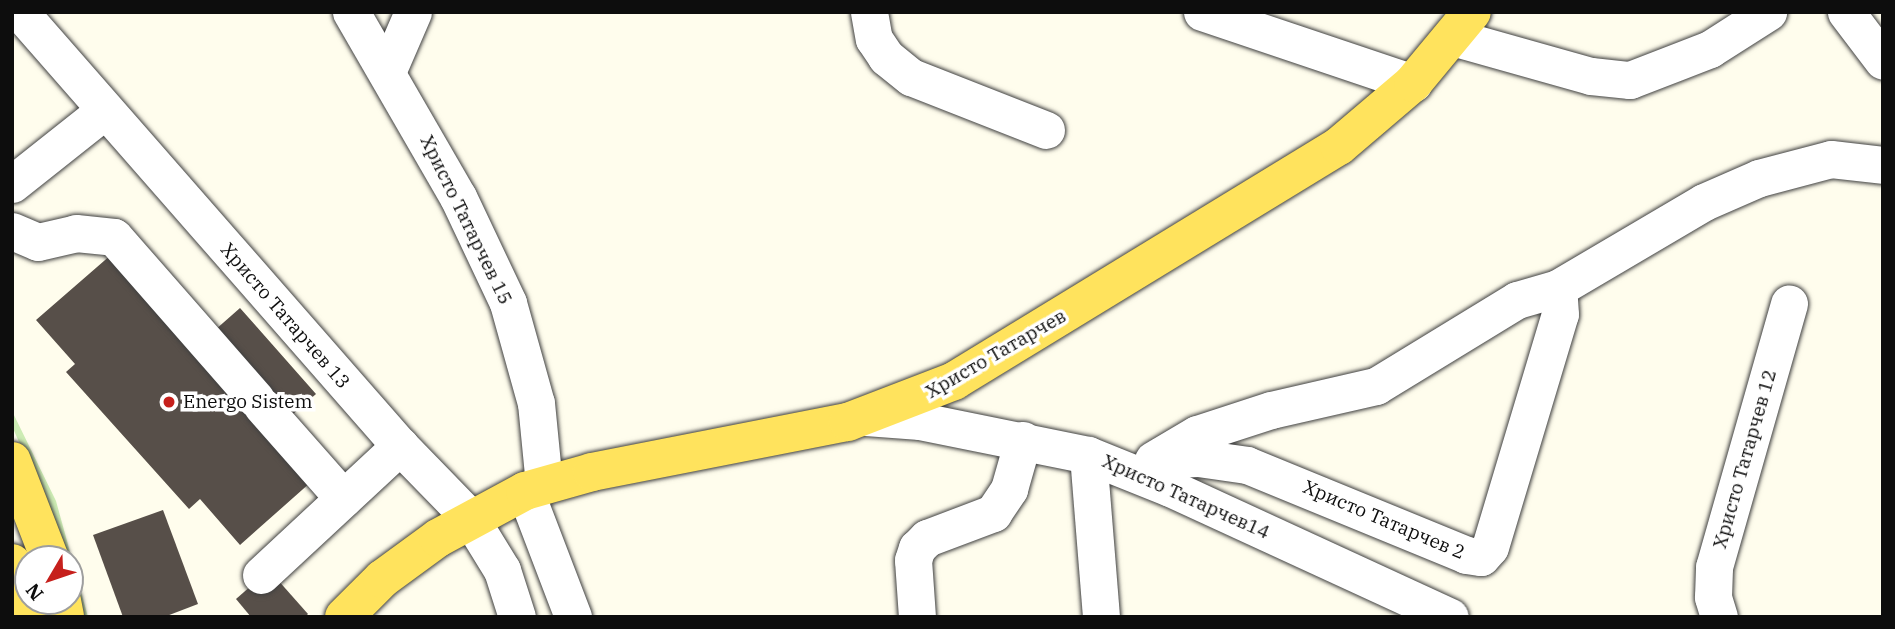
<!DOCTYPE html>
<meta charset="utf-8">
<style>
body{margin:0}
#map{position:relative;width:1895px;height:629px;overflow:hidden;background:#fffded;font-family:"IBM Plex Serif",serif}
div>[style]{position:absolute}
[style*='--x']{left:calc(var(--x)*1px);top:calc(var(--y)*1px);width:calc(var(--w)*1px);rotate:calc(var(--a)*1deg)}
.green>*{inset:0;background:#cdecb4}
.building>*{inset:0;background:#574f49}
.roads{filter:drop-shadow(0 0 2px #404040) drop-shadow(0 0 2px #404040)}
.minor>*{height:37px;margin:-18.5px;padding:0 18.5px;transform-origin:18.5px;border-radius:18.5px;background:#fff}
.major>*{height:38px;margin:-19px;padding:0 19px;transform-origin:19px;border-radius:19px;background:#ffe35d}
.dots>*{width:19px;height:19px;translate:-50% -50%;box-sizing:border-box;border:4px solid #fff;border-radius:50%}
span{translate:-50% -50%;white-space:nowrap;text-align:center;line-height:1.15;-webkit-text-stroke:7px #fff;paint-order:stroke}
.street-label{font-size:19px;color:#0d0d0d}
.poi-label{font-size:19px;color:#0d0d0d}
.left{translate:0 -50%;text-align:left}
.frame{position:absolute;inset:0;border:14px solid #0d0d0d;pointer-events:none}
.north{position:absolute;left:14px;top:545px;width:70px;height:70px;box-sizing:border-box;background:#fff;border:2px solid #9e9e9e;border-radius:50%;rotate:231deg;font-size:19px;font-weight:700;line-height:28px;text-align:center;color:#0d0d0d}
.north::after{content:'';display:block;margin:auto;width:24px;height:32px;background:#c6201c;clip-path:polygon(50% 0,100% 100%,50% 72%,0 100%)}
</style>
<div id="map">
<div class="green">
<div style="clip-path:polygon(12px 411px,56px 501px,88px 617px,81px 617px,70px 559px,12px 426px)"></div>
</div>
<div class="building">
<div style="clip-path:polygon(112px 254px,215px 330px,240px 308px,316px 394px,292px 415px,311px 482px,240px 545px,200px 499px,189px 509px,66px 372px,75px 364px,36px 320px)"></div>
<div style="clip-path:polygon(163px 510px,198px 604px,164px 617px,123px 617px,93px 535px)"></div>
<div style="clip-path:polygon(269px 570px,308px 614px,305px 617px,251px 617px,236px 599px)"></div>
</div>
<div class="roads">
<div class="minor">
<div style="--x:20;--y:12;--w:577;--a:48.8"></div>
<div style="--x:400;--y:446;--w:100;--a:45.8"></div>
<div style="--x:470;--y:518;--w:61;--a:58.4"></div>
<div style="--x:502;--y:570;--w:49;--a:72.3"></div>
<div style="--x:351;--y:12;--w:214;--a:60"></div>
<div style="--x:458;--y:197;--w:117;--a:64.7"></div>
<div style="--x:508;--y:303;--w:104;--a:74.4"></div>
<div style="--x:536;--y:403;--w:82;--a:84.4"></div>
<div style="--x:869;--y:12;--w:27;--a:80"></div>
<div style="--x:874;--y:39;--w:22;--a:56"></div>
<div style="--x:886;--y:57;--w:32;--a:39"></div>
<div style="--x:911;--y:77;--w:145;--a:21.4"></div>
<div style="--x:1202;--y:12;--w:223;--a:18.6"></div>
<div style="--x:1846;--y:12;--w:61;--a:52.9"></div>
<div style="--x:1452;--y:37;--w:144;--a:15.7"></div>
<div style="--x:1591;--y:76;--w:39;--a:6"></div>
<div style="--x:1630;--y:80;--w:86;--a:-21.2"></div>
<div style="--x:1710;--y:49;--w:69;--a:-32.5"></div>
<div style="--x:388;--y:70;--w:63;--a:-66.7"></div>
<div style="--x:12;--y:184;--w:117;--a:-38.4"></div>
<div style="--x:12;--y:231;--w:28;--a:23"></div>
<div style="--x:38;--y:242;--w:39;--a:-13"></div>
<div style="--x:76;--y:233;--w:38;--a:6"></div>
<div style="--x:114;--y:237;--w:215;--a:48.8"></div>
<div style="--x:262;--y:406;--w:123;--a:48.6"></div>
<div style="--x:866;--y:417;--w:54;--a:4.2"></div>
<div style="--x:920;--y:421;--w:171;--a:11.4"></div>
<div style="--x:1088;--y:455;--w:88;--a:21.9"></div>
<div style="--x:1170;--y:488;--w:308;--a:24.7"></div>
<div style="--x:1088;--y:455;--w:163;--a:85.4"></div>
<div style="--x:1153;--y:460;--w:51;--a:-30.6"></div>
<div style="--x:1197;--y:434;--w:78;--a:-18"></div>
<div style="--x:1271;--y:410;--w:108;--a:-12.9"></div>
<div style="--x:1376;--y:386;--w:165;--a:-31.4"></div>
<div style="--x:1517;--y:300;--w:43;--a:-16.3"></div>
<div style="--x:1558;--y:288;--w:169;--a:-30.5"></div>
<div style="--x:1704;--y:202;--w:60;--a:-23.6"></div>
<div style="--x:1759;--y:178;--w:74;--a:-14.8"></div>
<div style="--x:1831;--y:159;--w:52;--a:6.6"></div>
<div style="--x:1155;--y:460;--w:43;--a:-2.7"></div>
<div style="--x:1198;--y:458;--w:49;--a:8.1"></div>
<div style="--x:1247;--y:465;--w:237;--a:22.3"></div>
<div style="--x:1466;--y:555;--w:15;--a:8"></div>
<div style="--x:1481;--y:557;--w:13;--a:-48"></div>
<div style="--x:1490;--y:547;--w:243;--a:-73.3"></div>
<div style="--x:1560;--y:314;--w:26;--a:-94"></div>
<div style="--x:525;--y:491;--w:135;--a:69.1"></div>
<div style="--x:261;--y:575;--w:190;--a:-42.9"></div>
<div style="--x:917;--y:617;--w:57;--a:-94"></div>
<div style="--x:913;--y:560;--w:13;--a:-72"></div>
<div style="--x:917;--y:548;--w:14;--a:-45"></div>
<div style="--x:927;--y:538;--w:71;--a:-20.7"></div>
<div style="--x:993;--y:513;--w:29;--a:-56"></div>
<div style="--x:1009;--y:489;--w:51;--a:-74.1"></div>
<div style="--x:1719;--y:617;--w:21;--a:-107"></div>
<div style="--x:1713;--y:597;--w:30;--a:-88"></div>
<div style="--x:1714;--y:567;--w:274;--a:-74.1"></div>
</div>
<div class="major">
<div style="--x:12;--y:461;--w:105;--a:68.8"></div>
<div style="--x:12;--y:563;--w:56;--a:74.5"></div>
<div style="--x:62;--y:601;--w:16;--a:79"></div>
<div style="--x:344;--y:617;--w:54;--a:-45"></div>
<div style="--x:382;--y:579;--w:69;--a:-36.2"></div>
<div style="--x:438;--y:538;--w:99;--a:-28.4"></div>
<div style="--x:525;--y:491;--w:70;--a:-15.8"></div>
<div style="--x:592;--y:472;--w:261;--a:-11.1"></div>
<div style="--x:848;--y:422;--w:114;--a:-21.1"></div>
<div style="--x:954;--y:381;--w:451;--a:-31.4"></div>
<div style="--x:1339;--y:146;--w:97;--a:-40.4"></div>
<div style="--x:1413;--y:83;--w:92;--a:-50.3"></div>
</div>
</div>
<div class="dots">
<div style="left:169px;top:402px;background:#c6201c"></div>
</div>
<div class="street-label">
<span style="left:466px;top:220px;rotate:64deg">Христо Татарчев 15</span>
<span style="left:285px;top:316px;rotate:49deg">Христо Татарчев 13</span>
<span style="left:996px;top:354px;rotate:-30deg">Христо Татарчев</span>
<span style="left:1745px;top:459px;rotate:-74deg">Христо Татарчев 12</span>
<span style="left:1186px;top:497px;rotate:24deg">Христо Татарчев14</span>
<span style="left:1384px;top:520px;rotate:23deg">Христо Татарчев 2</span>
</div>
<div class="poi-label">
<span class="left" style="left:183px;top:402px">Energo Sistem</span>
</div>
<div class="frame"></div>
<div class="north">N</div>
</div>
